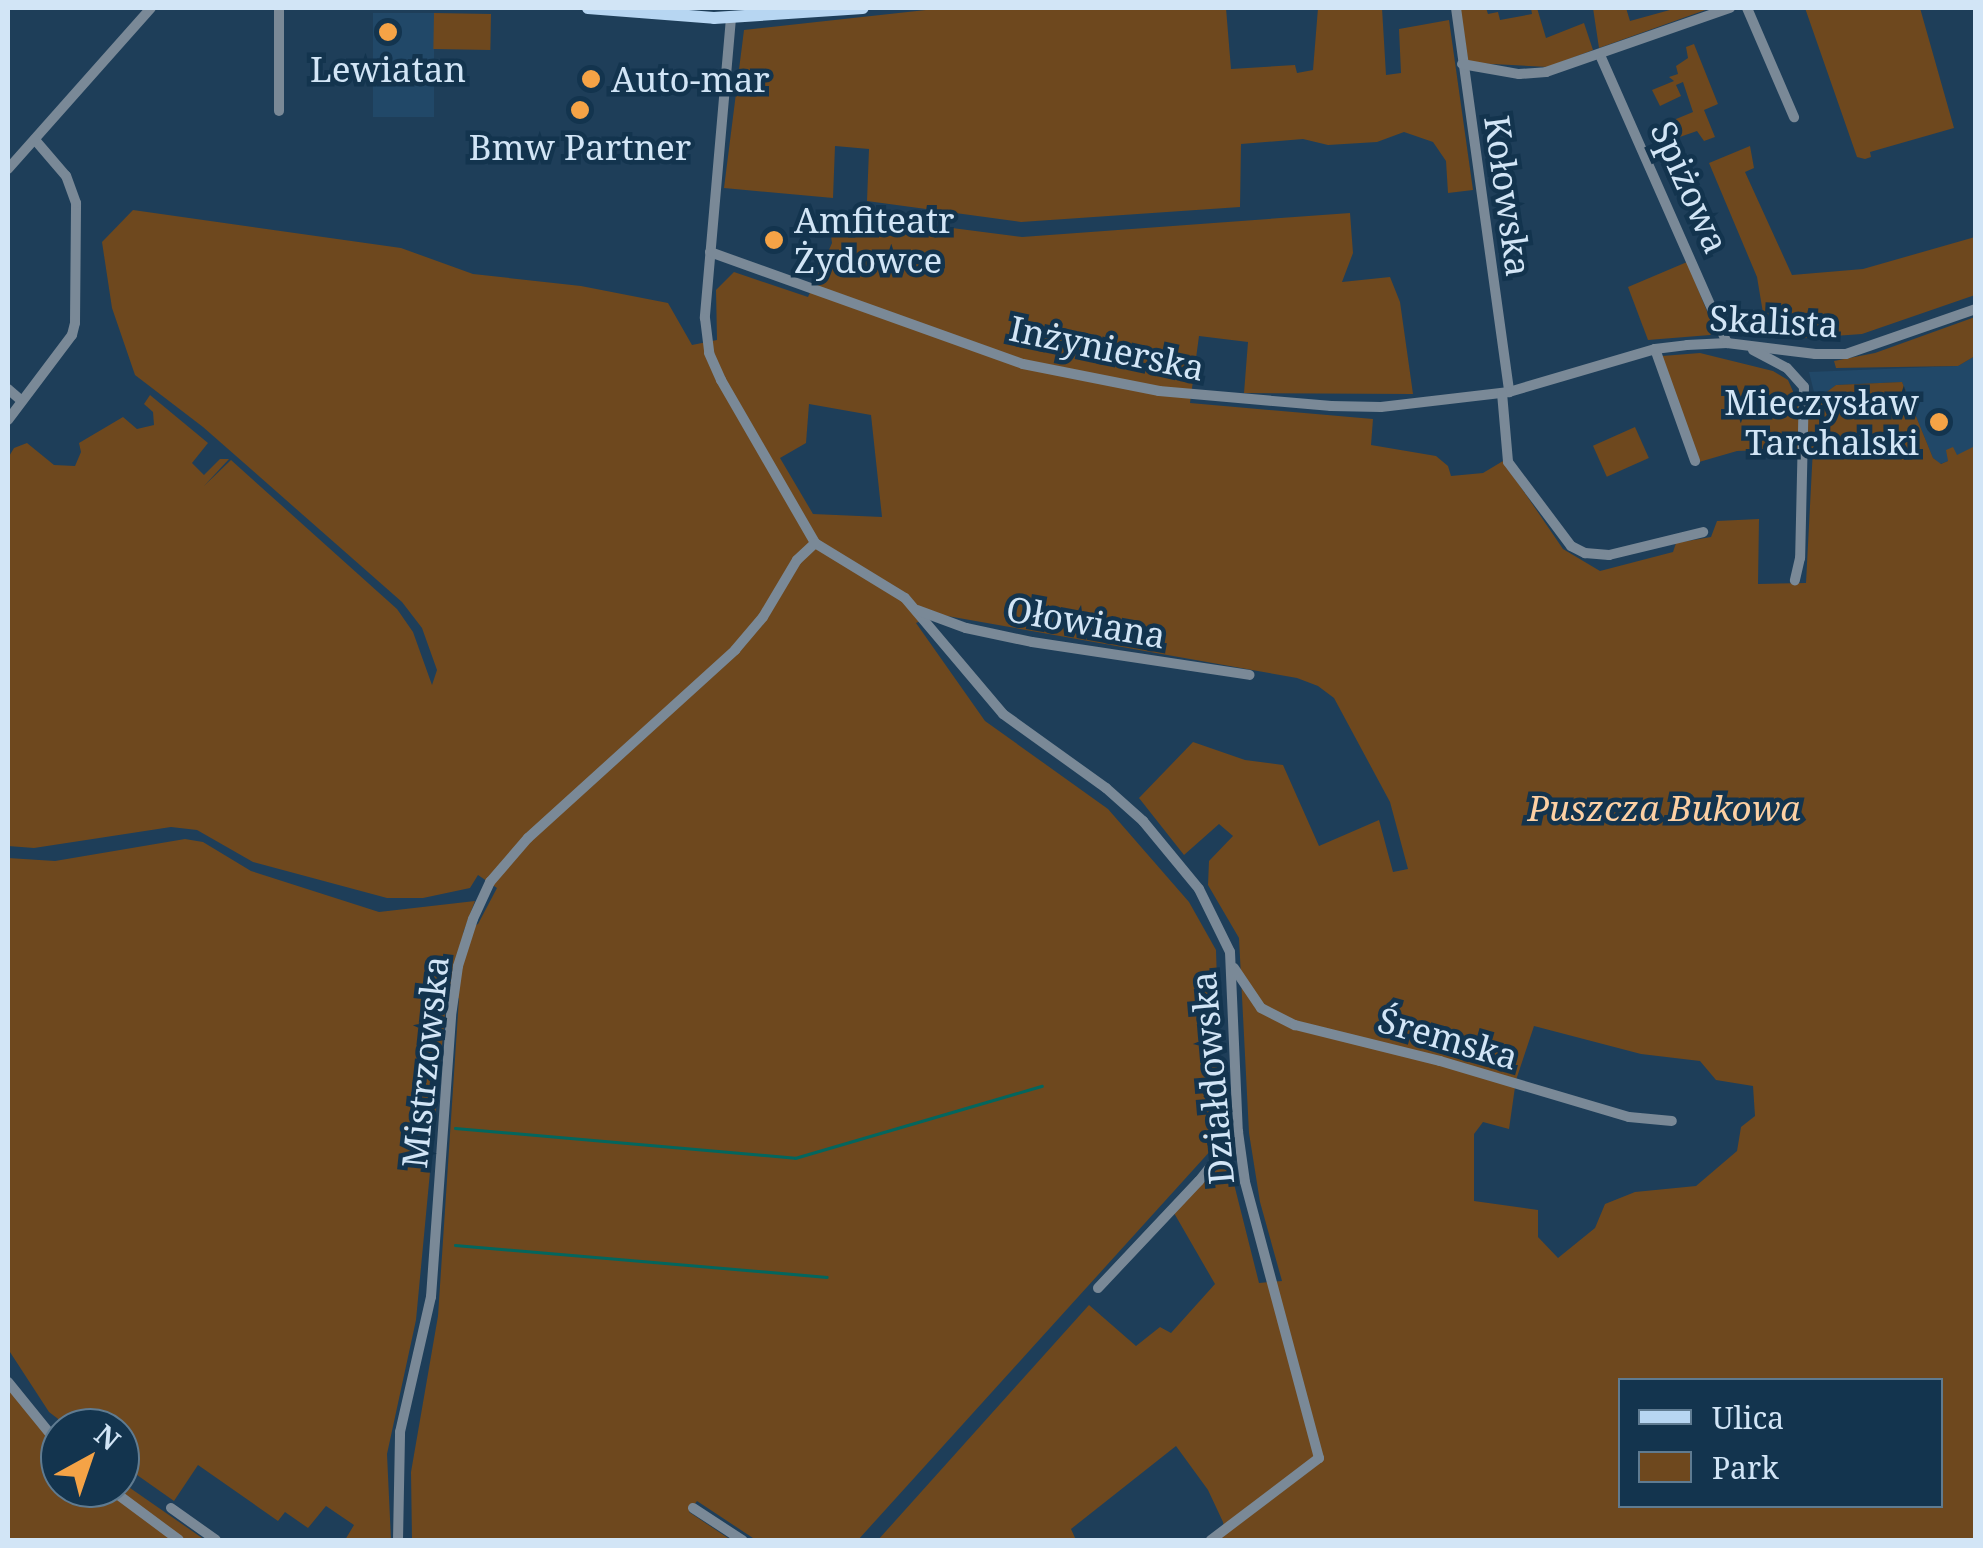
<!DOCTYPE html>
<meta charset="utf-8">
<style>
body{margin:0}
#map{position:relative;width:1983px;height:1548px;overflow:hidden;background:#1e3e59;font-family:"Noto Serif",serif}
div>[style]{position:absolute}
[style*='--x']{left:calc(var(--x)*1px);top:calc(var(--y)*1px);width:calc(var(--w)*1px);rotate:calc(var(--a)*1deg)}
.built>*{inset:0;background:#214868;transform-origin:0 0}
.green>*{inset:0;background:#6e481e;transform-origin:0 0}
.stream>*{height:2.5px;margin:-1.25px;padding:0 1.25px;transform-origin:1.25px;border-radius:1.25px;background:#03665e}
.minor>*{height:10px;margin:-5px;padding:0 5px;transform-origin:5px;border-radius:5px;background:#7a8997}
.major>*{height:12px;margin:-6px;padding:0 6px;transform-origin:6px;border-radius:6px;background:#b7d6f2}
.dots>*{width:28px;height:28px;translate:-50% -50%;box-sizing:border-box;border:5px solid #13344e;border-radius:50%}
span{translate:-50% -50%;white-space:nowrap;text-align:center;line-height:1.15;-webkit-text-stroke:9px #13344e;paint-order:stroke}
.poi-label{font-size:35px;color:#d2e5f6}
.left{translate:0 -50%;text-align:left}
.right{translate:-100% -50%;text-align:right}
.street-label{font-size:35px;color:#d2e5f6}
.park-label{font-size:35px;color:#fdd0a3;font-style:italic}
.frame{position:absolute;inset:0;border:10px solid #d2e5f6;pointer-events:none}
.legend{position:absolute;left:1618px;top:1378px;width:325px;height:130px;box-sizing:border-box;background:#13344e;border:2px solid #5f7b91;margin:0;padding:12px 18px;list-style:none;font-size:30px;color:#d2e5f6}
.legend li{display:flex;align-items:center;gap:20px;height:50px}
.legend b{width:50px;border:2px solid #5f7b91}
.north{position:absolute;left:40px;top:1408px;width:100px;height:100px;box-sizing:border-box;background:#13344e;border:2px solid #5f7b91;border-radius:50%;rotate:40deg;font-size:28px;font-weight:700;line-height:40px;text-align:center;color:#d2e5f6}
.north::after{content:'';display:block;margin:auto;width:35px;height:45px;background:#f5a346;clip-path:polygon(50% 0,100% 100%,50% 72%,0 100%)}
</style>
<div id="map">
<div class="built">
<div style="left:373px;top:13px;width:61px;height:104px"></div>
<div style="clip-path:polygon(1975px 356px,1975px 517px,1948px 461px,1940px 464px,1933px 458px,1902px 382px,1836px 385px,1816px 400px,1809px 372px,1958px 366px)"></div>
</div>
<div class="green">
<div style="clip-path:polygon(944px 8px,1226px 8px,1231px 69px,1295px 65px,1297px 73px,1313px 70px,1318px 8px,1382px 8px,1386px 75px,1401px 73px,1399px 29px,1449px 20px,1473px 190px,1448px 193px,1446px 161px,1433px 142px,1404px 132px,1377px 142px,1328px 145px,1303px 139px,1241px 144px,1240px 207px,1021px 222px,867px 201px,869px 149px,835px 146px,833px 198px,724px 188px,744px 30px)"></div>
<div style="clip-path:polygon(1460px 8px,1486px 8px,1488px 14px,1498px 12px,1500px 20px,1532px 14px,1531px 8px,1537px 8px,1546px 38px,1584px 23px,1593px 50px,1548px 67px,1473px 63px,1468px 60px)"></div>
<div style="clip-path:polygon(1593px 8px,1626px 8px,1630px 21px,1677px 8px,1711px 8px,1599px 48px)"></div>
<div style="clip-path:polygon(1805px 8px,1920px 8px,1954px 128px,1870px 152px,1871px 157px,1865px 159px,1857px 157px)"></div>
<div style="left:434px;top:13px;width:57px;height:36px;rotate:1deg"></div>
<div style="clip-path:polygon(1694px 44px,1718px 104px,1704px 110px,1715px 137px,1704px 141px,1697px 131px,1674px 139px,1664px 124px,1693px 112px,1683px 82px,1676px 85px,1681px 96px,1660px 106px,1652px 90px,1674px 81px,1669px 77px,1678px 74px,1676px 66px,1688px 58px,1686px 47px)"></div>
<div style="clip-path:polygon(1750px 146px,1754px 168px,1745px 172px,1792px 275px,1863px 269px,1975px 237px,1975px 295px,1862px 334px,1793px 339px,1766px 331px,1757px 277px,1709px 163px)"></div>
<div style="clip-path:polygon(evenodd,133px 210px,401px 248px,473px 274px,581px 286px,668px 303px,692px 345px,717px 340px,716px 290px,734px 272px,808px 297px,832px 243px,828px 212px,1022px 237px,1350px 213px,1353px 253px,1342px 282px,1390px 277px,1400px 302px,1413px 394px,1244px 393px,1248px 342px,1199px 336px,1190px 403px,1373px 419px,1371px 445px,1436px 456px,1448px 466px,1451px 476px,1483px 473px,1503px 461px,1563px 549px,1600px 571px,1673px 552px,1676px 543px,1711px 537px,1717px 521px,1759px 519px,1758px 584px,1806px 583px,1813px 448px,1737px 451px,1699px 462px,1662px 356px,1700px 353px,1773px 371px,1788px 380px,1798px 403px,1816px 400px,1836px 385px,1902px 382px,1933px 458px,1941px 464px,1948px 461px,1946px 450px,1953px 447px,1957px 455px,1975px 446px,1975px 1540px,1218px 1540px,1225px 1535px,1223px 1522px,1208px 1490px,1176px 1446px,1071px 1529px,1076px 1540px,878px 1540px,1089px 1305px,1136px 1346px,1160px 1327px,1171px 1333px,1215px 1284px,1174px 1213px,1221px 1163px,1230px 1168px,1259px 1283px,1282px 1281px,1260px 1202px,1249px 1133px,1239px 938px,1208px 885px,1209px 861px,1233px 836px,1219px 824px,1184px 855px,1139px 798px,1193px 742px,1245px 760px,1283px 765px,1319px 846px,1379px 820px,1393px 872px,1408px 869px,1390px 802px,1334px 698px,1318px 686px,1297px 678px,936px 614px,916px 623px,985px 721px,1108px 809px,1189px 902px,1216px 950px,1222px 1138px,858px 1540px,756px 1540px,697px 1501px,689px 1512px,731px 1540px,412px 1540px,411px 1472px,438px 1316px,459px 998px,446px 1003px,416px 1320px,387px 1454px,391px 1540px,345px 1540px,354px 1525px,326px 1506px,308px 1528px,285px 1512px,278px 1521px,198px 1465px,174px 1501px,120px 1463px,120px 1428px,70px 1428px,49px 1412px,8px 1349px,8px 858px,55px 861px,185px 839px,203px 842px,251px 871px,379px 912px,475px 901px,463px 933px,478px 924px,497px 888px,478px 875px,470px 888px,423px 898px,387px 898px,253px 862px,197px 830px,171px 827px,34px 848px,8px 846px,8px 458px,14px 448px,27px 443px,54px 465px,75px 466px,81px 452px,79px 443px,123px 417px,137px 429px,154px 425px,153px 412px,144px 404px,150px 395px,208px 443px,192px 463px,204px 475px,220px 459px,229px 459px,204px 486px,231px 460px,397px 609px,413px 632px,432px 685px,437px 670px,422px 628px,402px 602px,203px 427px,135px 375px,112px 308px,102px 242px,133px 210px,809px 404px,871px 415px,882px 517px,813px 514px,780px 458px,806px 443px,809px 404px,133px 210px,1534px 1026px,1641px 1054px,1700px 1061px,1716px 1080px,1753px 1086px,1755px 1116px,1741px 1127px,1737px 1151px,1696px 1186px,1635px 1192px,1605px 1204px,1595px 1228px,1558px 1258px,1538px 1237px,1538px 1210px,1474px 1201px,1474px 1134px,1483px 1122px,1509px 1129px,1516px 1080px,1534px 1026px,133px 210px,1620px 1380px,1940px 1380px,1940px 1506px,1620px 1506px,1620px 1380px)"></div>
<div style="clip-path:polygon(1687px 262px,1715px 331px,1710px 335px,1648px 340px,1628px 287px)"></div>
<div style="clip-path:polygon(1975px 317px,1975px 356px,1958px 366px,1836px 368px,1834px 361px,1875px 353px)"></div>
<div style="left:1635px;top:427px;width:34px;height:46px;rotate:66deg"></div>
<div style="clip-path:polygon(8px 1376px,39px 1426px,60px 1440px,60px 1488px,120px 1488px,120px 1481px,205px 1540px,8px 1540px)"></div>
</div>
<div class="stream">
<div style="--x:455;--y:1128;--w:341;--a:5"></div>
<div style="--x:795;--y:1158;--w:257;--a:-16.3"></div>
<div style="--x:455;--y:1245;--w:373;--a:4.9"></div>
</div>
<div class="minor">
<div style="--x:1456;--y:8;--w:388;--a:82.1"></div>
<div style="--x:1747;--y:8;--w:119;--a:66.7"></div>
<div style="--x:731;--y:18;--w:301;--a:95"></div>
<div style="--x:705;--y:318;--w:35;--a:83"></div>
<div style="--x:709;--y:353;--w:30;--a:66"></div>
<div style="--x:721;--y:380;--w:188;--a:60"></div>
<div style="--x:815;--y:543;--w:105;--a:31.4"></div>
<div style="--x:905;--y:598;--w:152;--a:49.8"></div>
<div style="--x:1003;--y:714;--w:127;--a:35.7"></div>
<div style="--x:1106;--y:788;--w:50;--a:41.7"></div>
<div style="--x:1143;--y:821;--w:88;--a:50.5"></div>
<div style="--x:1199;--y:889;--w:70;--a:63.8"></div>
<div style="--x:1230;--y:952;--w:180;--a:87.5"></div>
<div style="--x:1238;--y:1132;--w:50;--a:82"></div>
<div style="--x:1245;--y:1182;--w:286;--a:75"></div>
<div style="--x:1319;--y:1458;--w:136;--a:142.8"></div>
<div style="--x:1600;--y:55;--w:315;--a:66.2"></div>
<div style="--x:1462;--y:64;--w:58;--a:10"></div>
<div style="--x:1519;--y:74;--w:27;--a:-4"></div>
<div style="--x:1546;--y:72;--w:195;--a:-19.2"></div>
<div style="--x:279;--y:111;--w:103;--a:-90"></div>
<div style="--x:8;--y:169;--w:215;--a:-48.4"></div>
<div style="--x:710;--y:252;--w:332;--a:19.7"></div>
<div style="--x:1023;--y:364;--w:139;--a:11.2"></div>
<div style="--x:1159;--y:391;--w:173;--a:5"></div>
<div style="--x:1331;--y:406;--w:50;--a:1.1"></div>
<div style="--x:1381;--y:407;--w:129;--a:-6.7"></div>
<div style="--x:1509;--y:392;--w:152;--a:-16.4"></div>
<div style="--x:1655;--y:349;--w:32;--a:-7"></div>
<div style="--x:1687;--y:345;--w:40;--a:-2.9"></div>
<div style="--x:1727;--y:343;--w:89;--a:7.1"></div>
<div style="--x:1815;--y:354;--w:31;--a:0"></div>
<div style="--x:1846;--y:354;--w:138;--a:-19.1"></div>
<div style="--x:1655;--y:349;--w:119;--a:70.3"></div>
<div style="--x:1753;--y:350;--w:38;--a:28"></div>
<div style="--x:1787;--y:368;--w:25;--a:48"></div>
<div style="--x:1804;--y:387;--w:171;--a:91.3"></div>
<div style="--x:1800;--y:558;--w:23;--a:103"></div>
<div style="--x:8;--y:389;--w:18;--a:41"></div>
<div style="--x:1502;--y:393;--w:69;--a:85"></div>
<div style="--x:1508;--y:462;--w:105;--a:53.1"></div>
<div style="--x:1571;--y:546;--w:16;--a:27"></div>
<div style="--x:1585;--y:553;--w:24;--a:5"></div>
<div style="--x:1609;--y:555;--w:97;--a:-13.7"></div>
<div style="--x:8;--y:420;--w:106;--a:-53"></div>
<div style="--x:72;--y:335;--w:12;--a:-76"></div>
<div style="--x:75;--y:323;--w:120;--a:-89.5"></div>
<div style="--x:76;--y:203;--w:29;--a:-110"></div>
<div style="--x:66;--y:176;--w:48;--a:-130.7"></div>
<div style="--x:917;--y:610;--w:52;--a:20.2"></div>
<div style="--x:966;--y:628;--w:67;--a:12"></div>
<div style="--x:1032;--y:642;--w:220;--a:8.6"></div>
<div style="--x:1234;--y:968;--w:48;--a:56"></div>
<div style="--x:1261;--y:1008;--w:38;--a:27"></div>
<div style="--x:1295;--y:1025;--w:149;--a:13.9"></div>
<div style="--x:1440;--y:1061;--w:197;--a:16.5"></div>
<div style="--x:1629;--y:1117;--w:43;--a:5.3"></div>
<div style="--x:1098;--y:1288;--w:147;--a:-46.7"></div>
<div style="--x:1199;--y:1181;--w:63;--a:-51.5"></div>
<div style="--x:8;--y:1382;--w:82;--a:50.9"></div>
<div style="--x:109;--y:1488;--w:87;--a:36.6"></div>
<div style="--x:171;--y:1508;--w:55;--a:35.4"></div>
<div style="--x:693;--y:1508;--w:59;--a:33.1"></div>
<div style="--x:398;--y:1540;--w:108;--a:-88.9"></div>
<div style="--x:400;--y:1432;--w:139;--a:-77.1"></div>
<div style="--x:431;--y:1297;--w:282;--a:-85.9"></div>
<div style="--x:451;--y:1016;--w:50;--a:-82"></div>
<div style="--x:458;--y:966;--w:49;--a:-72.3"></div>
<div style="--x:473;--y:919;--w:41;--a:-65.3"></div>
<div style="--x:490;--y:882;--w:58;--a:-49.2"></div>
<div style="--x:528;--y:838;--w:280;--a:-42.2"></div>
<div style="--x:735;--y:650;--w:43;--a:-49.7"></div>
<div style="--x:763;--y:617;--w:66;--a:-59.2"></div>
<div style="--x:797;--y:560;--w:25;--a:-43"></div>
</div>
<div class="major">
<div style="--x:588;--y:8;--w:126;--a:4.5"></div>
<div style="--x:714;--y:18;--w:149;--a:-3.8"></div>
</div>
<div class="dots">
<div style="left:388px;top:32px;background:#f5a346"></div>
<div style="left:591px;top:79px;background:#f5a346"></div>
<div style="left:580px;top:110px;background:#f5a346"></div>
<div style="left:774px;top:240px;background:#f5a346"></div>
<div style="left:1939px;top:422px;background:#f5a346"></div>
</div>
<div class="poi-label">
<span style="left:388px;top:69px">Lewiatan</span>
<span class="left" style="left:611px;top:79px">Auto-mar</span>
<span style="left:580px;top:147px">Bmw Partner</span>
<span class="left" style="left:794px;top:240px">Amfiteatr<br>Żydowce</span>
<span class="right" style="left:1919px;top:422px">Mieczysław<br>Tarchalski</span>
</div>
<div class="street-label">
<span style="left:1690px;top:187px;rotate:66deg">Spiżowa</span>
<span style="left:1508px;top:196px;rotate:82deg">Kołowska</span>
<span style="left:1774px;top:321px;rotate:3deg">Skalista</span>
<span style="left:1107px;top:348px;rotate:12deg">Inżynierska</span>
<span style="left:1086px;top:622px;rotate:10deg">Ołowiana</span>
<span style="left:1448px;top:1038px;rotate:16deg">Śremska</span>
<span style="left:425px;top:1062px;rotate:-84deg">Mistrzowska</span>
<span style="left:1212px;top:1078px;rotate:-95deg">Działdowska</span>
</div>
<div class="park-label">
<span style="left:1664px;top:808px">Puszcza Bukowa</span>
</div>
<div class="frame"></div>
<ul class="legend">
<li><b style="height:12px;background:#b7d6f2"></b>Ulica</li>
<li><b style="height:28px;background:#6e481e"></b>Park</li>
</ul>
<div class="north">N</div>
</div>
